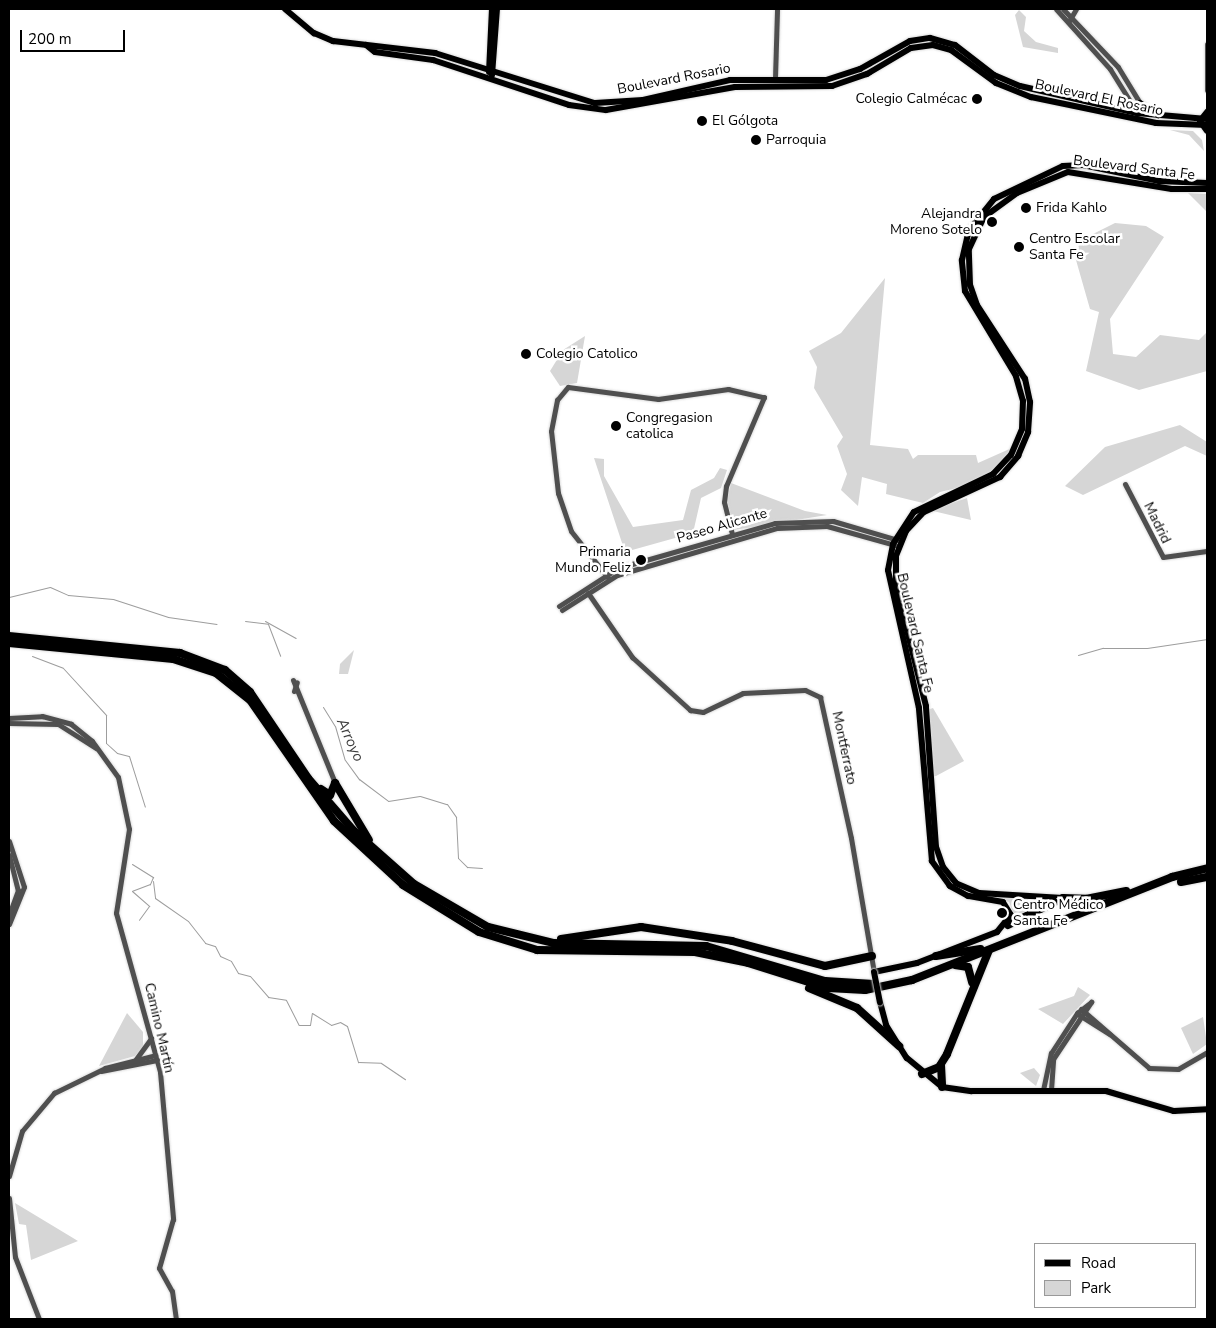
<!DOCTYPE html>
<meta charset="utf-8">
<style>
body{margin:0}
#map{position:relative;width:1216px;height:1328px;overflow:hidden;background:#fff;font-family:"Nunito Sans",sans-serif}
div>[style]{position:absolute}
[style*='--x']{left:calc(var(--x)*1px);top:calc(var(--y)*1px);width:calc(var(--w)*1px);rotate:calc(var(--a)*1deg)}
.green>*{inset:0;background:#d6d6d6}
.stream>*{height:1px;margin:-0.5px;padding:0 0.5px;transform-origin:0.5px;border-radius:0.5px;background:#9d9d9d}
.roads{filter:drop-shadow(0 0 1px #dbdbdb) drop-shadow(0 0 1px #dbdbdb)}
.minor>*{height:5px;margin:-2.5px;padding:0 2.5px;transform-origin:2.5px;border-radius:2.5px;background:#4f4f4f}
.major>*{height:6px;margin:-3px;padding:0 3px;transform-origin:3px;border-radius:3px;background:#000}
.highway>*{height:8px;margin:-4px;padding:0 4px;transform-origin:4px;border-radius:4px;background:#000}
.bridges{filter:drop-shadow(0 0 1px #dbdbdb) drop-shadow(0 0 1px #dbdbdb)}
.major-bridge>*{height:6px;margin:-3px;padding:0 3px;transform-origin:3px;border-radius:3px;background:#000}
.dots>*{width:14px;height:14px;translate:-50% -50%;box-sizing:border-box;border:2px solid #fff;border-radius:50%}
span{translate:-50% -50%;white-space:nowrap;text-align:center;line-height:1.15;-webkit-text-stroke:5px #fff;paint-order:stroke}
.street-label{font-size:14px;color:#000}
.poi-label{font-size:14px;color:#000}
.right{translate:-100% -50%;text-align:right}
.left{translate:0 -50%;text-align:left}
.water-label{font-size:15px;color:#3e3e3e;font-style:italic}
.frame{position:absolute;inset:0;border:10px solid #000;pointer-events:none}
.legend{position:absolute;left:1034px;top:1243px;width:162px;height:65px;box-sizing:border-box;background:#fff;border:1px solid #999;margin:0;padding:6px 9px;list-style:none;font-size:15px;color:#000}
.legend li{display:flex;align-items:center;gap:10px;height:25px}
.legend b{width:25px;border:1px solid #999}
.scale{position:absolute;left:20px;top:30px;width:105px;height:22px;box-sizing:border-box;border:2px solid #000;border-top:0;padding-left:6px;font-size:15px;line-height:18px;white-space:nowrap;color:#000;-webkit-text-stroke:4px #fff;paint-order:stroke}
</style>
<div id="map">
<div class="green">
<div style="clip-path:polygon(1019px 10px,1026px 17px,1024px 31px,1036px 42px,1058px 48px,1058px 53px,1023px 47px,1015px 15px)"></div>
<div style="clip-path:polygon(1170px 130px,1193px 131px,1202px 140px,1204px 151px,1189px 135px)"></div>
<div style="clip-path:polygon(1188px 193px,1207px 194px,1207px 212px)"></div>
<div style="clip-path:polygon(1115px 223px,1146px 226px,1164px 237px,1110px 319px,1113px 354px,1136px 357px,1160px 335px,1199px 340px,1207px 332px,1207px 371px,1139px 390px,1086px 371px,1099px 312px,1090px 309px,1074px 253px,1083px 239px)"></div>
<div style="clip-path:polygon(885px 278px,870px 445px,908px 449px,913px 459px,918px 455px,976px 455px,978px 463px,1014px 447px,995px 469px,974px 484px,940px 492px,923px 503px,886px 494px,887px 484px,862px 477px,858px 506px,841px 490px,847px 474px,837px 446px,843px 437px,814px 388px,817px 367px,809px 351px,841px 333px)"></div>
<div style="clip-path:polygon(585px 336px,577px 383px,560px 386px,550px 371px,563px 350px)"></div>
<div style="clip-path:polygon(1180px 425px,1207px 442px,1207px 456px,1185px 446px,1083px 495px,1065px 486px,1105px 447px)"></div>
<div style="clip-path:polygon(594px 458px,604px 459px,604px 476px,633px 527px,683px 520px,691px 490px,714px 478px,720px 468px,727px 470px,721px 488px,701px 498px,693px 533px,625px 552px)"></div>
<div style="clip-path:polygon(731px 483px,805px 511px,827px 515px,734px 530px,727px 500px)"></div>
<div style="clip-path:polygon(967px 498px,971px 520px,933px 511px,946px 505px)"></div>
<div style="clip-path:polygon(354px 650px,348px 674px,339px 674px,340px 664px)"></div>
<div style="clip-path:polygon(933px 708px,964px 761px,936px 776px,932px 776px,927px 710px)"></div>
<div style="clip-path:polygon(988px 896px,1056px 899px,1015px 917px,1009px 902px)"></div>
<div style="clip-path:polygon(1078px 987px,1090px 995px,1063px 1024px,1038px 1009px,1074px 996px)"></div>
<div style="clip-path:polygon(127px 1013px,143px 1032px,143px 1049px,135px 1056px,99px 1066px)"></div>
<div style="clip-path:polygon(1203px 1017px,1207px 1044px,1193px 1054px,1181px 1028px)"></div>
<div style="clip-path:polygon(1034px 1068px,1040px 1075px,1036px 1086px,1020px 1073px)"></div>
<div style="clip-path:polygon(15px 1203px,78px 1241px,31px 1260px,26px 1225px,19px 1224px)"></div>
</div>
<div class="stream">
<div style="--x:765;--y:529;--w:14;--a:-17"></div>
<div style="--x:616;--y:572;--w:114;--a:-16.4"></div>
<div style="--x:9;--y:597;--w:42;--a:-13.7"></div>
<div style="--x:50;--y:587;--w:20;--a:24"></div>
<div style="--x:68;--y:595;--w:45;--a:5.1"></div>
<div style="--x:113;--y:599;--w:58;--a:18.1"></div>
<div style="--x:168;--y:617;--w:49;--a:8.3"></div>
<div style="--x:245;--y:621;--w:23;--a:7"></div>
<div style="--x:268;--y:624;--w:34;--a:69"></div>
<div style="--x:265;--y:621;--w:35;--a:29"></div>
<div style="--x:1078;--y:655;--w:26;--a:-16"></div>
<div style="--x:1103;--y:648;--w:44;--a:0"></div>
<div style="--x:1147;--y:648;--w:61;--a:-8.5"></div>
<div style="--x:32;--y:656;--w:33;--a:21"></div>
<div style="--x:63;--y:668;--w:64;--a:47.5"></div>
<div style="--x:106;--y:715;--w:28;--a:90"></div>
<div style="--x:106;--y:743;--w:15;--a:42"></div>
<div style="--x:117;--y:753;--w:12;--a:14"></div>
<div style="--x:129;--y:756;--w:53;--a:72.6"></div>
<div style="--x:323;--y:707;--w:22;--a:58"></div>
<div style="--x:335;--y:726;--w:35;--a:74"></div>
<div style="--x:345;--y:760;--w:24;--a:54"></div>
<div style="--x:359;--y:779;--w:36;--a:37"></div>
<div style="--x:388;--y:801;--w:32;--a:-9"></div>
<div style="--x:420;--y:796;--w:28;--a:17"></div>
<div style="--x:447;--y:804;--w:16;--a:55"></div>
<div style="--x:456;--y:817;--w:41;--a:87.2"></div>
<div style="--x:458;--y:858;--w:13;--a:45"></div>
<div style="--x:467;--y:867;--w:15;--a:4"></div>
<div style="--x:132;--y:864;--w:25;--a:32"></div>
<div style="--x:153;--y:877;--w:8;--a:113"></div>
<div style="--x:150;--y:884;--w:19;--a:159"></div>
<div style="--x:132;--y:891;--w:23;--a:41"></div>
<div style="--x:149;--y:906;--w:17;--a:126"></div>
<div style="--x:153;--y:881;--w:17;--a:83"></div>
<div style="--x:155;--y:898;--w:40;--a:34.9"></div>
<div style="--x:188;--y:921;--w:28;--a:52"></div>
<div style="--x:205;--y:943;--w:10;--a:17"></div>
<div style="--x:215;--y:946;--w:11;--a:63"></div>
<div style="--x:220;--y:956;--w:12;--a:24"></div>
<div style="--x:231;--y:961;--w:14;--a:60"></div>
<div style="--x:238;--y:973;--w:12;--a:14"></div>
<div style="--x:250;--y:976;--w:28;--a:49"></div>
<div style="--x:268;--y:997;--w:18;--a:9"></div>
<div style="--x:286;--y:1000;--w:28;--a:63"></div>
<div style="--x:299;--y:1025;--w:11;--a:0"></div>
<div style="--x:310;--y:1025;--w:12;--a:-81"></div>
<div style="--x:312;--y:1013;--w:22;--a:32"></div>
<div style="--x:331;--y:1025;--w:9;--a:-18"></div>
<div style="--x:340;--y:1022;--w:8;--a:30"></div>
<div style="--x:347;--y:1026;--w:38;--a:73"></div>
<div style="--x:358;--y:1062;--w:23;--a:2"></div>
<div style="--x:381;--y:1063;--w:29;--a:34"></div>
</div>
<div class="roads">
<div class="minor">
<div style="--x:1056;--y:9;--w:81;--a:48"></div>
<div style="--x:1110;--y:69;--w:53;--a:58.1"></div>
<div style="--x:1063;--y:9;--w:80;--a:46.5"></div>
<div style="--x:1118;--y:67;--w:42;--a:58.6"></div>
<div style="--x:1069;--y:21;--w:14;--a:-60"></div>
<div style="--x:1207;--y:44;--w:46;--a:90"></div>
<div style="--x:775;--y:78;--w:69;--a:-88.3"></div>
<div style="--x:1125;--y:484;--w:82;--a:62.5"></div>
<div style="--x:1163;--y:557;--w:44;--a:-7.8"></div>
<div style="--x:609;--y:579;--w:61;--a:-128.4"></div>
<div style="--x:571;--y:531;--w:40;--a:-108.9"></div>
<div style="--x:558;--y:493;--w:62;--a:-96.4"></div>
<div style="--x:551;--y:431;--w:32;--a:-79"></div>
<div style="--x:557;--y:400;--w:17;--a:-50"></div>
<div style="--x:568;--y:387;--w:91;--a:7.6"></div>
<div style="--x:658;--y:399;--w:71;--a:-8.1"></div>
<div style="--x:728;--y:389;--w:37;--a:13"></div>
<div style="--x:764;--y:397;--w:97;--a:113.1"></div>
<div style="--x:726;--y:486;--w:16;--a:97"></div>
<div style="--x:724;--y:502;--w:33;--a:76"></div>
<div style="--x:588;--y:593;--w:78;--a:55.5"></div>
<div style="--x:632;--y:657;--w:79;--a:42.4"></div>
<div style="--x:690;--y:710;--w:13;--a:9"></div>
<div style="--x:703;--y:712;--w:44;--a:-25.4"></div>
<div style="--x:743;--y:693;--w:62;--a:-2.8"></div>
<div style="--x:805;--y:690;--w:17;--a:25"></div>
<div style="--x:820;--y:697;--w:144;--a:77.6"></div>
<div style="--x:851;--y:838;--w:136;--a:80.3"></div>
<div style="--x:559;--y:606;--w:70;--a:-32.8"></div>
<div style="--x:618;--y:568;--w:163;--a:-16"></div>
<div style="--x:775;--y:523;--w:58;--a:-2"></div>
<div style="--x:833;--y:521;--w:68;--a:16.3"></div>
<div style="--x:562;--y:610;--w:65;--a:-32.5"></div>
<div style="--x:617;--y:575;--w:167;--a:-16.4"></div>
<div style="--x:777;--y:528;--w:50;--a:-2.3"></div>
<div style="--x:827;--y:526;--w:71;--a:15.6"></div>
<div style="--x:293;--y:680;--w:111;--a:67.8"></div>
<div style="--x:294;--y:691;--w:9;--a:-72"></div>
<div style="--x:9;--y:718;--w:33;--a:-3"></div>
<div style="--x:42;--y:716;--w:30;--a:15"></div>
<div style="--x:71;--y:724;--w:27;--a:39"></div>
<div style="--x:92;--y:741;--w:44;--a:54.2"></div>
<div style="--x:118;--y:777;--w:53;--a:78.1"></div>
<div style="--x:129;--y:829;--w:85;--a:98.8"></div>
<div style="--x:116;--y:913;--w:165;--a:74.5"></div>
<div style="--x:160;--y:1072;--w:148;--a:84.9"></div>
<div style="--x:173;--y:1219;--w:51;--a:105.9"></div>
<div style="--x:159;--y:1268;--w:26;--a:61"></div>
<div style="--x:172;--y:1291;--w:28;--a:82"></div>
<div style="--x:9;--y:723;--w:49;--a:1.2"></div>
<div style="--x:58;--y:724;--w:45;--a:32.3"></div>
<div style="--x:9;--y:841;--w:48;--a:71.9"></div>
<div style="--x:24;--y:887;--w:40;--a:112"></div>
<div style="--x:9;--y:855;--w:36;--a:76"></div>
<div style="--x:18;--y:890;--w:27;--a:110"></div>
<div style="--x:1081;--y:1009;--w:90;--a:40.9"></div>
<div style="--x:1149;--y:1068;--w:29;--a:2"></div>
<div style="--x:1178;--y:1069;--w:34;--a:-30"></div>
<div style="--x:1079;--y:1015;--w:36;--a:32"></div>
<div style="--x:136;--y:1059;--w:26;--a:-54"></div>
<div style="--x:101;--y:1071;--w:57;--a:-11.1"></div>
<div style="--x:1043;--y:1090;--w:38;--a:-78"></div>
<div style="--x:1051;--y:1053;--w:48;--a:-57"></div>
<div style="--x:1077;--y:1013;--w:18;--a:-38"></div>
<div style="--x:1051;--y:1090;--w:31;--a:-86"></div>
<div style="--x:1053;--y:1059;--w:69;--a:-56.3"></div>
<div style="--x:9;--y:1176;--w:47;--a:-73.9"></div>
<div style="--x:22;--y:1131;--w:50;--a:-49.9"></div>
<div style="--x:54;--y:1093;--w:57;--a:-26.1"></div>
<div style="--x:105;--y:1068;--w:53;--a:-14.3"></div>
<div style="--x:9;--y:1198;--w:59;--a:84.2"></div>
<div style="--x:15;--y:1257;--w:66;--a:68.8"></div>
</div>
<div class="major">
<div style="--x:285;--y:9;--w:38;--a:40"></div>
<div style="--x:314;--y:33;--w:21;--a:23"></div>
<div style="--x:333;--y:41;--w:103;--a:6.7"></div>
<div style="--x:435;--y:53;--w:168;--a:17.4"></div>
<div style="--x:595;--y:103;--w:48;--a:-3.6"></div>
<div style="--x:643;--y:100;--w:89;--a:-12.9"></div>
<div style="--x:730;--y:80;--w:96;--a:0"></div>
<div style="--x:826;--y:80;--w:36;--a:-18"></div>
<div style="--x:860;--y:69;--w:57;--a:-29.2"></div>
<div style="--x:910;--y:41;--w:20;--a:-9"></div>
<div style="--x:930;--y:38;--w:26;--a:16"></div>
<div style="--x:955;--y:45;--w:49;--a:37.6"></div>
<div style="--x:994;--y:75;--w:28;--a:23"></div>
<div style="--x:1020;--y:86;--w:120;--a:13"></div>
<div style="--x:1137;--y:113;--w:70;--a:4.9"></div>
<div style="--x:366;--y:45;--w:11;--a:38"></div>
<div style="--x:375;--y:52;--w:59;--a:7.9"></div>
<div style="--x:433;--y:60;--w:143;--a:18.3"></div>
<div style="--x:569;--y:105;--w:37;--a:8"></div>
<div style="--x:606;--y:110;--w:131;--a:-10.1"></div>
<div style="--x:735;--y:87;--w:97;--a:-0.6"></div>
<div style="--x:832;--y:86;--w:37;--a:-19"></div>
<div style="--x:867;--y:74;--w:51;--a:-30.6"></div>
<div style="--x:911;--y:48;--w:22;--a:-8"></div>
<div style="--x:933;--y:45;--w:19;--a:16"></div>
<div style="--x:951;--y:50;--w:56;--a:36.3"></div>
<div style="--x:996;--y:83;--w:38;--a:22"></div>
<div style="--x:1031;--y:97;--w:128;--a:11.7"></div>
<div style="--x:1156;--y:123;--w:51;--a:2.2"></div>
<div style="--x:489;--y:72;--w:63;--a:-87.3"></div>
<div style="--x:492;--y:75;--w:66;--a:-85.7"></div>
<div style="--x:1140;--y:103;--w:22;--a:34"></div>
<div style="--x:1207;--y:112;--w:11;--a:128"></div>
<div style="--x:1200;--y:121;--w:12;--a:55"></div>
<div style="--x:1063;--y:898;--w:84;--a:-176.6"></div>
<div style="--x:979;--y:893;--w:25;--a:-157"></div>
<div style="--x:956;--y:883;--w:21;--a:-129"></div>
<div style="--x:943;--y:867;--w:21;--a:-109"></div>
<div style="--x:936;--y:847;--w:141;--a:-94.1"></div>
<div style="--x:926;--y:706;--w:123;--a:-104.1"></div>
<div style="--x:896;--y:587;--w:31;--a:-90"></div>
<div style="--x:896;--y:556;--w:27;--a:-68"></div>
<div style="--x:906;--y:531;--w:26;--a:-47"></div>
<div style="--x:924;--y:512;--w:84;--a:-24.7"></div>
<div style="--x:1000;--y:477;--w:28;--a:-49"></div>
<div style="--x:1018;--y:456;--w:26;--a:-67"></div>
<div style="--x:1028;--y:432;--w:30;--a:-86"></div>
<div style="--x:1030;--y:402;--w:24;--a:-102"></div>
<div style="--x:1025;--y:379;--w:88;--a:-123"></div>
<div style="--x:977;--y:305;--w:21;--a:-109"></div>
<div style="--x:970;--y:285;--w:36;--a:-92"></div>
<div style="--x:969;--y:249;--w:35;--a:-65"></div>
<div style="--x:984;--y:217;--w:41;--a:-36"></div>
<div style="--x:1017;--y:193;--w:55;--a:-22.4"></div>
<div style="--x:1068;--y:172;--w:105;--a:9.3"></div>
<div style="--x:1172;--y:189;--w:35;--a:0"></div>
<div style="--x:874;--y:972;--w:44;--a:-11.8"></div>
<div style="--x:917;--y:963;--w:86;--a:-21.2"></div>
<div style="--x:997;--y:932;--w:22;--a:-51"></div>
<div style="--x:1011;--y:915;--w:15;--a:-122"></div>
<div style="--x:1003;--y:902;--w:36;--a:-170"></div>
<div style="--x:968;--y:896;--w:21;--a:-151"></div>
<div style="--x:950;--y:886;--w:31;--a:-126"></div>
<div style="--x:932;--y:861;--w:154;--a:-94.9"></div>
<div style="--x:919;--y:708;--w:141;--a:-102.7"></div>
<div style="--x:888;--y:570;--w:26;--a:-79"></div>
<div style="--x:893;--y:544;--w:38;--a:-57"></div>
<div style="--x:914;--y:512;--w:88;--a:-25.7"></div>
<div style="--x:993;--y:474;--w:26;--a:-47"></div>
<div style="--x:1011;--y:455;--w:28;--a:-67"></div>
<div style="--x:1022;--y:429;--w:28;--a:-88"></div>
<div style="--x:1023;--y:401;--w:26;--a:-106"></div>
<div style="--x:1016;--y:376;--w:99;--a:-121"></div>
<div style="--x:965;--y:291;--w:31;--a:-96"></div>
<div style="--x:962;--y:260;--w:31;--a:-77"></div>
<div style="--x:969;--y:230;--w:40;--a:-51"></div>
<div style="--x:994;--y:199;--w:76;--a:-25.6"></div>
<div style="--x:1063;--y:166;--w:20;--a:-3"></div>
<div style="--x:1083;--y:165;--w:78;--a:11.9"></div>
<div style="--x:1159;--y:181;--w:48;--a:2.4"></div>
<div style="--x:880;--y:1002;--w:24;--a:75"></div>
<div style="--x:886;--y:1025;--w:39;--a:58"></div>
<div style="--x:907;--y:1058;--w:45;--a:39.6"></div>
<div style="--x:942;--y:1087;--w:30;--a:8"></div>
<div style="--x:972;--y:1091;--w:134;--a:0"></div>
<div style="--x:1106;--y:1091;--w:71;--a:16.4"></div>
<div style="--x:1174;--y:1111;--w:33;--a:-3"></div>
</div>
<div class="highway">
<div style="--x:9;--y:636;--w:172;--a:5.7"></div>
<div style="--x:180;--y:653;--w:48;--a:20.7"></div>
<div style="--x:225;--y:670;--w:33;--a:41"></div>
<div style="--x:250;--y:692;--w:104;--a:56"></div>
<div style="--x:308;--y:778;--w:69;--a:49.1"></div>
<div style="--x:353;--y:830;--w:81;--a:41.5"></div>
<div style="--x:414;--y:884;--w:86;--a:30.2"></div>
<div style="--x:488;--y:927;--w:67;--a:13.8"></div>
<div style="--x:553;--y:943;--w:153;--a:1.1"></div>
<div style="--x:706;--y:946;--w:124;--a:16.4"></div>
<div style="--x:825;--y:981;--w:49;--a:3.5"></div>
<div style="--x:9;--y:643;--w:165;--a:5.6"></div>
<div style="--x:173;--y:659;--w:45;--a:18"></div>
<div style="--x:216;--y:673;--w:43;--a:38.5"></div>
<div style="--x:250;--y:700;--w:147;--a:55.2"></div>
<div style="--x:334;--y:821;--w:94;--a:42.8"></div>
<div style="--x:403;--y:885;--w:89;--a:31.7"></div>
<div style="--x:479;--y:932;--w:61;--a:17.2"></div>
<div style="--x:537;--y:950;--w:158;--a:0.7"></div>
<div style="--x:695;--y:952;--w:54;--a:11.7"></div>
<div style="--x:748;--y:963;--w:84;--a:17.4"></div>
<div style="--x:828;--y:988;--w:37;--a:3"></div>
<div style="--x:865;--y:990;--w:48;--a:-12"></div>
<div style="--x:912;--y:980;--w:280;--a:-21.6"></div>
<div style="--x:1172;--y:877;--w:36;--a:-14"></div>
<div style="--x:335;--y:783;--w:66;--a:59.2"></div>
<div style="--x:321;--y:789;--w:11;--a:34"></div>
<div style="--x:330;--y:795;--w:13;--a:-67"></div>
<div style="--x:1181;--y:882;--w:26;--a:-11"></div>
<div style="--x:1008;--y:925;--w:61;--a:-26.1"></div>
<div style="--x:1063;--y:898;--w:23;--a:2"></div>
<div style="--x:1086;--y:899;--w:41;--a:-11.3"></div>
<div style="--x:561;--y:939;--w:81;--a:-8.5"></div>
<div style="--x:641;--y:927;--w:92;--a:8.7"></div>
<div style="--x:732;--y:941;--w:96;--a:15"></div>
<div style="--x:825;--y:966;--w:48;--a:-12"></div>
<div style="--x:936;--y:956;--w:45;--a:-9"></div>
<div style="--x:955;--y:965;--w:13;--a:9"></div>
<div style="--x:968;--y:967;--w:16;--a:75"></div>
<div style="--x:809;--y:988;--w:52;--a:22.6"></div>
<div style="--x:857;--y:1008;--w:57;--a:42.1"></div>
<div style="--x:941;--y:1065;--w:22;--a:87"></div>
<div style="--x:922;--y:1074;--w:18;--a:-22"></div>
<div style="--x:939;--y:1067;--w:15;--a:-58"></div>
<div style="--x:947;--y:1054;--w:112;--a:-68"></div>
</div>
</div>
<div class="bridges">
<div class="major-bridge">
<div style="--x:874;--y:972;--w:31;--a:79"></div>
</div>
</div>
<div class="dots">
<div style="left:977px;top:99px;background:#000"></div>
<div style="left:702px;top:121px;background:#000"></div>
<div style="left:756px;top:140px;background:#000"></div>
<div style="left:1026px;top:208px;background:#000"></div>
<div style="left:992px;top:222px;background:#000"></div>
<div style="left:1019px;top:247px;background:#000"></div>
<div style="left:526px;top:354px;background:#000"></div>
<div style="left:616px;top:426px;background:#000"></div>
<div style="left:641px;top:560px;background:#000"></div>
<div style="left:1002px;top:913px;background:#000"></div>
</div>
<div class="street-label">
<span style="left:674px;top:79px;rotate:-11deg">Boulevard Rosario</span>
<span style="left:1099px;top:98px;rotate:12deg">Boulevard El Rosario</span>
<span style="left:1134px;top:168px;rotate:7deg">Boulevard Santa Fe</span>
<span style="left:1157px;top:523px;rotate:64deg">Madrid</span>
<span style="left:722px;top:526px;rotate:-16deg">Paseo Alicante</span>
<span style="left:915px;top:633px;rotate:77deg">Boulevard Santa Fe</span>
<span style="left:844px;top:748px;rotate:78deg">Montferrato</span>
<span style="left:159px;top:1028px;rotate:77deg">Camino Martín</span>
</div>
<div class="poi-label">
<span class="right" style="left:967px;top:99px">Colegio Calmécac</span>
<span class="left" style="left:712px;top:121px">El Gólgota</span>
<span class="left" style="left:766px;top:140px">Parroquia</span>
<span class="left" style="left:1036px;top:208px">Frida Kahlo</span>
<span class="right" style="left:982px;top:222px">Alejandra<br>Moreno Sotelo</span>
<span class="left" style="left:1029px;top:247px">Centro Escolar<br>Santa Fe</span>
<span class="left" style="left:536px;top:354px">Colegio Catolico</span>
<span class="left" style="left:626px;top:426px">Congregasion<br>catolica</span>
<span class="right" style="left:631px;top:560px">Primaria<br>Mundo Feliz</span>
<span class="left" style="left:1013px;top:913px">Centro Médico<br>Santa Fe</span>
</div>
<div class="water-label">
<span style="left:350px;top:740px;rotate:66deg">Arroyo</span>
</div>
<div class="frame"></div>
<ul class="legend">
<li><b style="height:6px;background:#000"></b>Road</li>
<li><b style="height:14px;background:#d6d6d6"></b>Park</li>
</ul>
<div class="scale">200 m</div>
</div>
